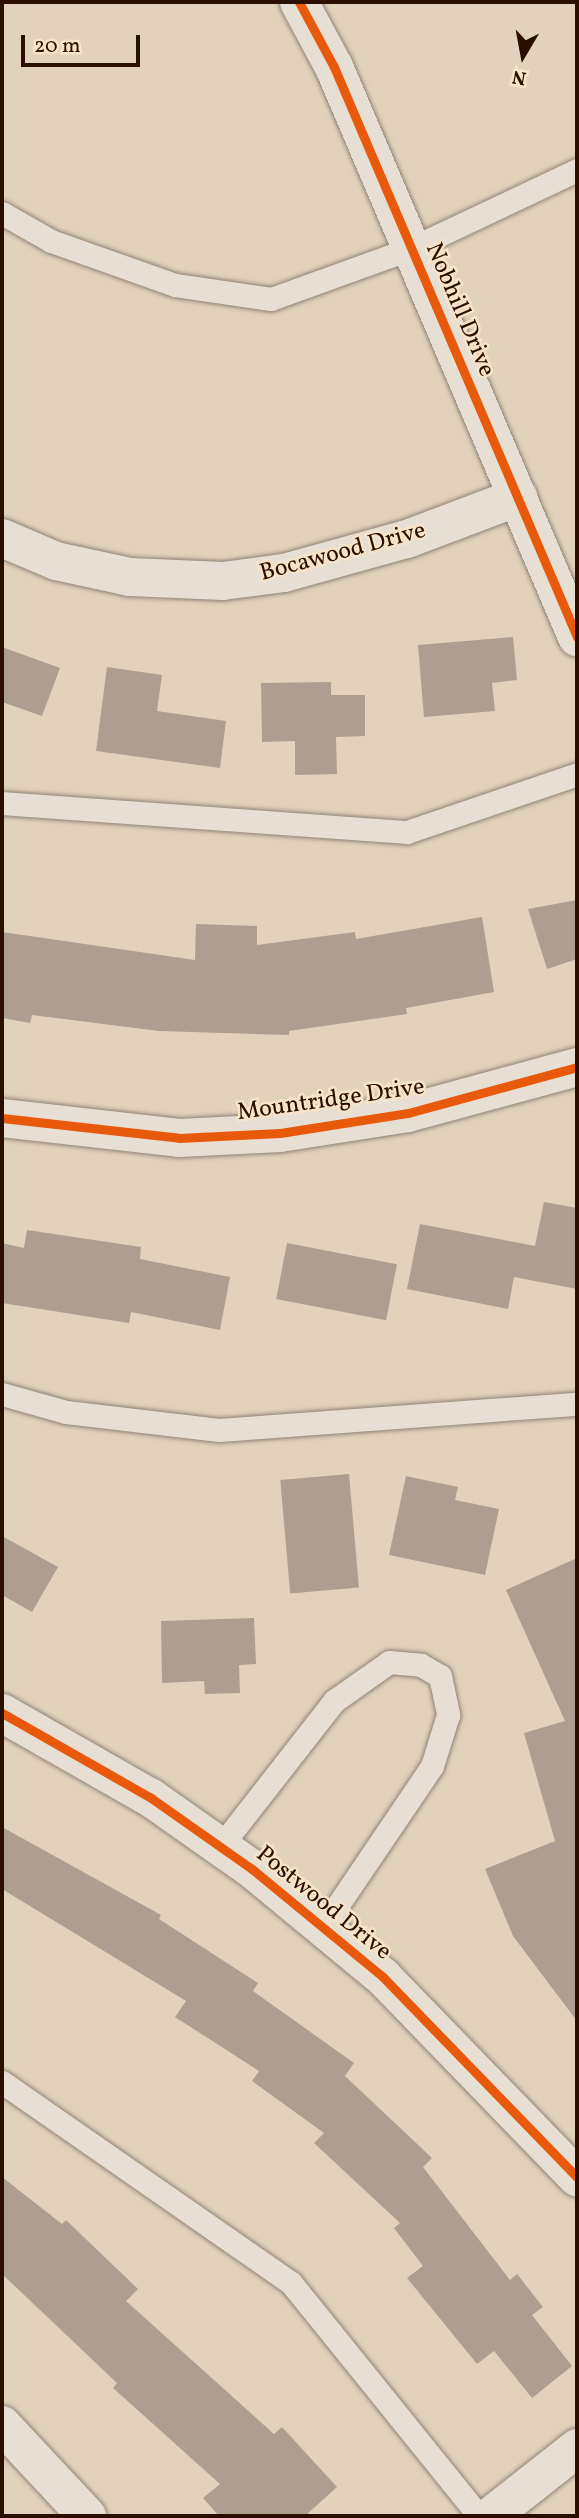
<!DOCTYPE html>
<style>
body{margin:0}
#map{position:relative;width:579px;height:2518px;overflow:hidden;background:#e2d2bb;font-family:Vollkorn,serif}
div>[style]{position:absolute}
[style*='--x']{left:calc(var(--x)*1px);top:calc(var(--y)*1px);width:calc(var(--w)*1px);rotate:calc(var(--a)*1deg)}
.building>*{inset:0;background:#ac9f90;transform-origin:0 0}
.roads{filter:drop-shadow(0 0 2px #908375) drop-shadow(0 0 2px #908375)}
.service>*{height:23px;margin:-11.5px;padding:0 11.5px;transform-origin:11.5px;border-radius:11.5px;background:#e7dfd3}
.minor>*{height:38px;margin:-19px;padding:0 19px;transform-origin:19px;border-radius:19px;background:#e7dfd3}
.tertiary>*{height:38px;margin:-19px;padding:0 19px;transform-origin:19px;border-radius:19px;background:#e7dfd3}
.secondary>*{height:38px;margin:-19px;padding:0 19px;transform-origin:19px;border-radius:19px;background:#e7dfd3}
.cycleway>*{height:9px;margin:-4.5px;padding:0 4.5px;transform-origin:4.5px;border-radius:4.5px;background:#e8590c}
span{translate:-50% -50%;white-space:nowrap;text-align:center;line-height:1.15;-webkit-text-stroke:5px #f7e4c8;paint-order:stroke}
.street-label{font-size:24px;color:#2a0f00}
.frame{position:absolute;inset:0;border:4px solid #2a0f00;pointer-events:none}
.north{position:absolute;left:488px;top:21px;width:70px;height:70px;-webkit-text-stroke:5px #f7e4c8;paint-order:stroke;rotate:190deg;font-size:19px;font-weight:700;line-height:28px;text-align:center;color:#2a0f00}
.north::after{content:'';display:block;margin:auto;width:24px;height:32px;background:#2a0f00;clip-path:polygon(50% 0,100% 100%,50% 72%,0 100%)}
.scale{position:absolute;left:21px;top:35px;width:119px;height:32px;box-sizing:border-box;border:4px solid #2a0f00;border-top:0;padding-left:9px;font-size:21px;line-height:24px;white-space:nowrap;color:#2a0f00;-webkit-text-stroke:5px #f7e4c8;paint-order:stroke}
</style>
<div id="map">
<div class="building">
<div style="clip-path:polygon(513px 637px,517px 680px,492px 683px,495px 711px,424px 717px,418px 645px)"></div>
<div style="clip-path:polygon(2px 647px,60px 668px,42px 716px,2px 702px)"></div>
<div style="clip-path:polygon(107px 667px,162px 675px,157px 711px,226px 721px,220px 768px,96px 751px)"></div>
<div style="clip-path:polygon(331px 682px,331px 695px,365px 695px,365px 736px,336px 737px,337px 774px,295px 775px,295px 741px,262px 742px,261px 683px)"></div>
<div style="clip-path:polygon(577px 900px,577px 959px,547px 969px,528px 909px)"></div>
<div style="clip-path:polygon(482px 917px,494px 992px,406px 1008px,407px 1014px,289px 1031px,289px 1035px,159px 1031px,32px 1015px,30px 1023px,2px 1018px,2px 932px,195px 960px,196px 924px,257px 926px,257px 945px,355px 932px,356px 939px)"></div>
<div style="clip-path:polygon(544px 1202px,577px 1208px,577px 1289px,514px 1277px,508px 1309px,407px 1289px,420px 1224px,535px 1246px)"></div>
<div style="clip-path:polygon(27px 1230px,141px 1247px,140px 1259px,230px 1277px,220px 1330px,131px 1312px,129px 1323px,2px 1303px,2px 1243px,24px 1248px)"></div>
<div style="left:287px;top:1243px;width:112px;height:57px;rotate:11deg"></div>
<div style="left:349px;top:1474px;width:114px;height:69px;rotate:85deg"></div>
<div style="clip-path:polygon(406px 1476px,458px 1487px,455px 1500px,499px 1509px,485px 1575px,389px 1555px)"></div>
<div style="clip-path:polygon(2px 1536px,58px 1567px,32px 1612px,2px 1595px)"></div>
<div style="clip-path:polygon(577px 1558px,577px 2021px,513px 1936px,485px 1869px,555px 1841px,524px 1733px,565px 1721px,506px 1590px)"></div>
<div style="clip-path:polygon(254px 1618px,256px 1664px,239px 1665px,240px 1693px,205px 1694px,204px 1681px,162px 1683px,161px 1621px)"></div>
<div style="clip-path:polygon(2px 1827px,161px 1915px,159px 1919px,258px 1983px,253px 1991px,354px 2063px,345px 2076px,432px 2158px,423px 2167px,510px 2280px,517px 2274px,543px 2307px,532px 2315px,572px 2366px,532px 2398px,494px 2351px,477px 2364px,407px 2278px,423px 2266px,394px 2228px,400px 2223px,314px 2143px,324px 2133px,252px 2081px,259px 2071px,175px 2017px,186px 2001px,2px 1889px)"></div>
<div style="clip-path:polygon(2px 2177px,62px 2224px,66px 2220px,138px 2289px,126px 2301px,274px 2434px,282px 2427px,337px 2487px,305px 2516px,219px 2516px,203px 2498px,220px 2484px,113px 2388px,117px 2383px,2px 2274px)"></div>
</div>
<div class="roads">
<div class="service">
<div style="--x:2;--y:213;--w:56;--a:29.7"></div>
<div style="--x:51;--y:241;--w:132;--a:19.5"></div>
<div style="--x:175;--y:285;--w:97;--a:8.3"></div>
<div style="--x:271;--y:299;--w:150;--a:-19.9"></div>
<div style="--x:412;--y:248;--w:183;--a:-25.3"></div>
<div style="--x:2;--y:803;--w:406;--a:4.1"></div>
<div style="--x:407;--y:832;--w:180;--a:-18.8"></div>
<div style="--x:2;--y:1394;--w:66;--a:15.7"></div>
<div style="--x:66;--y:1412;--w:154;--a:6.7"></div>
<div style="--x:219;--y:1430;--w:359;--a:-4.2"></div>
<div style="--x:220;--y:1847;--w:185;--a:-52"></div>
<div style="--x:334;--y:1701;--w:67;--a:-35.3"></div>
<div style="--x:389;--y:1662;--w:32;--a:5"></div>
<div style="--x:421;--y:1665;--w:22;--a:30"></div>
<div style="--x:440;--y:1676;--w:40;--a:78"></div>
<div style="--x:448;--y:1715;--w:53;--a:107.4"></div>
<div style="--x:432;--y:1766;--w:194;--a:124.1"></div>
<div style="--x:2;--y:2082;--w:352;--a:34.8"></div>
<div style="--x:291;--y:2283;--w:299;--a:51.1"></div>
</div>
<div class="minor">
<div style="--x:299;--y:2;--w:74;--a:61.7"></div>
<div style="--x:334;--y:67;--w:620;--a:66.91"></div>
<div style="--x:2;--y:538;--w:59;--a:23.1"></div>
<div style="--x:56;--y:561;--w:76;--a:12.2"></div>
<div style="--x:130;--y:577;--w:93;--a:2.5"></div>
<div style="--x:223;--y:581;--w:62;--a:-7.5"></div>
<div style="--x:284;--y:573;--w:128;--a:-15.5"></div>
<div style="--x:407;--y:539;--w:119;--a:-20.7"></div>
<div style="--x:2;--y:1118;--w:178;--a:6.4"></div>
<div style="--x:179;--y:1138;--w:101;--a:-2.8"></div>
<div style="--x:280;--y:1133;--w:130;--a:-8.9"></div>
<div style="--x:408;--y:1113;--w:175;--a:-15.2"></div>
<div style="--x:2;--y:1713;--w:172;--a:29.7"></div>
<div style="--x:151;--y:1798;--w:123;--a:35.1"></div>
<div style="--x:252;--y:1869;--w:170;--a:39.5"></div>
<div style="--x:383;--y:1977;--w:279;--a:45.9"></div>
</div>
<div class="tertiary">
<div style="--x:2;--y:2425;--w:125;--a:47"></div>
</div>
<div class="secondary">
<div style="--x:491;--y:2516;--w:110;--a:-38.3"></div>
</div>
</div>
<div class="cycleway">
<div style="--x:299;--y:2;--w:74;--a:61.7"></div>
<div style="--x:334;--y:67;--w:620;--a:66.91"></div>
<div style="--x:2;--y:1118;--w:178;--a:6.4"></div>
<div style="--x:179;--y:1138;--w:101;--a:-2.8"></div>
<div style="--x:280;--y:1133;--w:130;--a:-8.9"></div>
<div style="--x:408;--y:1113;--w:175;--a:-15.2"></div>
<div style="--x:2;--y:1713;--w:172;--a:29.7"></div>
<div style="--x:151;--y:1798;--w:123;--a:35.1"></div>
<div style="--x:252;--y:1869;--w:170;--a:39.5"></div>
<div style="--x:383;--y:1977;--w:279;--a:45.9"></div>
</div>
<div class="street-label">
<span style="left:459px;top:310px;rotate:67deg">Nobhill Drive</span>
<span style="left:343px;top:553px;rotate:-15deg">Bocawood Drive</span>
<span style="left:331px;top:1101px;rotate:-8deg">Mountridge Drive</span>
<span style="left:323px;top:1904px;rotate:39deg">Postwood Drive</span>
</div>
<div class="frame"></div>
<div class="north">N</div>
<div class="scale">20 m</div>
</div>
